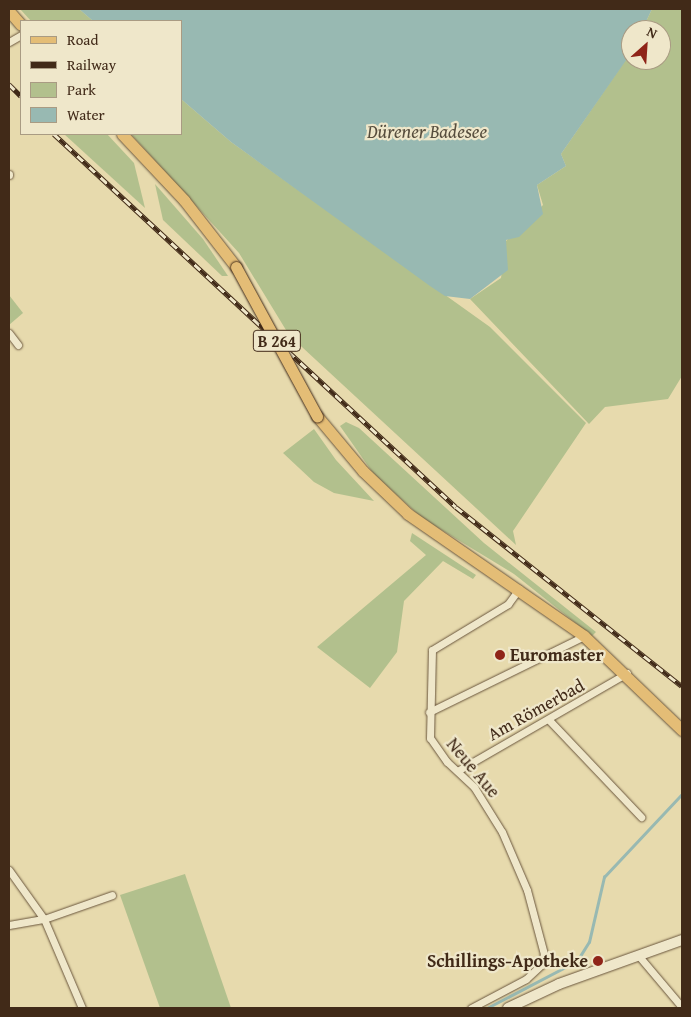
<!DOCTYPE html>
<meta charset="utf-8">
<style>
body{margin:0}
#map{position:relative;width:691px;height:1017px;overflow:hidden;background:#e7daad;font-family:"Gentium Book Plus",serif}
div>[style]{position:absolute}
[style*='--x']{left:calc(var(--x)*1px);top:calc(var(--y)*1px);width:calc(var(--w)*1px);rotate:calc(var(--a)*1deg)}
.green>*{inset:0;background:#b2c08d}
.water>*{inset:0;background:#98b9b2}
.stream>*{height:2.5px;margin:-1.25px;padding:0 1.25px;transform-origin:1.25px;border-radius:1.25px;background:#98b9b2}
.roads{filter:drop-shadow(0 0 1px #6a563d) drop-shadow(0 0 1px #6a563d)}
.street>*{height:7px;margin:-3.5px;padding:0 3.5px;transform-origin:3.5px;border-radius:3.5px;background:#efe7ca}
.secondary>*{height:10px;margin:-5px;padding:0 5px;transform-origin:5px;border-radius:5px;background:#efe7ca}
.primary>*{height:11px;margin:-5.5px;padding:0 5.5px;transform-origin:5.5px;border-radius:5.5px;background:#e4bd76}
.rail>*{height:4.5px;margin-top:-2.25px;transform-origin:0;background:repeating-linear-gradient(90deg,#efe7ca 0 8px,#412a18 0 16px);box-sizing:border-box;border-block:1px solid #412a18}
.bridges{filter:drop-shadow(0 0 1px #412a18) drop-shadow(0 0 1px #412a18)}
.primary-bridge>*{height:11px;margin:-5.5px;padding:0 5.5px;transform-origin:5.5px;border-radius:5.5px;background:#e4bd76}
.dots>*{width:14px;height:14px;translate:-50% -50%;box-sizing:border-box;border:2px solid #efe7ca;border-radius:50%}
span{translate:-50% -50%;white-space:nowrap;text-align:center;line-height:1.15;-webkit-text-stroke:4.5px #efe7ca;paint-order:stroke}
.shield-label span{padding:1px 4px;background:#efe7ca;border:1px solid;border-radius:4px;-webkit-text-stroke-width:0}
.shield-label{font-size:16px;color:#412a18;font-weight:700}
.poi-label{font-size:18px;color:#412a18;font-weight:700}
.left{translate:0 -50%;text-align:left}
.right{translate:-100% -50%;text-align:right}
.street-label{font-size:18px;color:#412a18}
.water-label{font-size:19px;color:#574e3e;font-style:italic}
.frame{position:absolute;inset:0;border:10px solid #412a18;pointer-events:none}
.legend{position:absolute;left:20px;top:20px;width:162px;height:115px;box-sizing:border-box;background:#efe7ca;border:1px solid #a99b83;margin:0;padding:6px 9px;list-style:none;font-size:15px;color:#412a18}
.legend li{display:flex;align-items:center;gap:10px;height:25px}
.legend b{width:25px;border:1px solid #a99b83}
.north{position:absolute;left:621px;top:20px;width:50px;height:50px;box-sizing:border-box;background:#efe7ca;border:1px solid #a99b83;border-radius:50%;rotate:26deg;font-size:14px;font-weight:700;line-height:20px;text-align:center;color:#412a18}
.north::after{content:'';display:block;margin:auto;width:18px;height:22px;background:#8f2418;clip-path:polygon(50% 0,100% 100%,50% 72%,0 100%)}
</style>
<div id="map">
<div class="green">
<div style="clip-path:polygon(20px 9px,79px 9px,93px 21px,31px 21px)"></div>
<div style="clip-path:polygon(652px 9px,682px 9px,682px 376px,668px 399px,605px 407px,589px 424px,470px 299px,501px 278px,506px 241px,543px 205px,537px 185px,566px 166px,561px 154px,631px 52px,631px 60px,661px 60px,661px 30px,642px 30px)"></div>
<div style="clip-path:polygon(181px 99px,231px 142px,490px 327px,586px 423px,513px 531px,516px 545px,289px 335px,239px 253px,131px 134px,181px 134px)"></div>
<div style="clip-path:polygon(64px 134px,107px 134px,134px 163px,145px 208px)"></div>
<div style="clip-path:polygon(155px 184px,203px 239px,228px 276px,222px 276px,163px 220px)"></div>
<div style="clip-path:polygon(9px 295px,23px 313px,9px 325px)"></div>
<div style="clip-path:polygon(346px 422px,359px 428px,484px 543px,596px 632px,592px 636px,514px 574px,422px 518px,373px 473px,340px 426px)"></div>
<div style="clip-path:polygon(314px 429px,336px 460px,374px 501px,334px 493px,314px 482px,283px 453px)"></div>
<div style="clip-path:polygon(412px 533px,476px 575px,473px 579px,443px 561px,404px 601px,397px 652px,370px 688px,317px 647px,426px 555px,410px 541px)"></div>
<div style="clip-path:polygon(185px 874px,231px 1008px,160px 1008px,120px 895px)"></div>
</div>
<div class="water">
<div style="clip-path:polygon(79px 9px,652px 9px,642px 30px,631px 30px,629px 56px,561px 154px,566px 166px,537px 185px,543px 214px,519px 237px,506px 240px,508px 270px,470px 299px,445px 296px,430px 286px,231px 142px,181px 99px,181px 21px,93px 21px)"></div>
</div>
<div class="stream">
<div style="--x:487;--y:1008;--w:102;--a:-27.6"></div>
<div style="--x:577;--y:961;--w:22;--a:-58"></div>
<div style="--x:589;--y:942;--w:67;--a:-77"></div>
<div style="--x:604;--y:877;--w:114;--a:-46.8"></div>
</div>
<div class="roads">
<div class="street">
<div style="--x:9;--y:42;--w:14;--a:-30"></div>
<div style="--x:9;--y:174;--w:1;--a:90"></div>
<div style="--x:9;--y:333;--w:15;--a:53"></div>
<div style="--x:429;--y:712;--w:173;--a:-26.1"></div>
<div style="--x:549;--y:720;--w:134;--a:46.5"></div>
<div style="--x:459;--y:770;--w:194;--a:-30"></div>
<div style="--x:9;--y:870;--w:60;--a:54.5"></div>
<div style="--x:44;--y:919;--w:97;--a:66.9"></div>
<div style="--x:9;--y:925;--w:36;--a:-10"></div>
<div style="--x:44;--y:919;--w:72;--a:-19.4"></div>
<div style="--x:638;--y:955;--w:68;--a:49.8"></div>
<div style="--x:471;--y:1008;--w:62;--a:-27.8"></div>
<div style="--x:526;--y:979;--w:21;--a:-43"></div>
<div style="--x:541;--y:965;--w:11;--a:-75"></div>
<div style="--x:544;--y:954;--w:66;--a:-104.9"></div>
<div style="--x:527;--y:890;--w:63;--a:-113.3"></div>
<div style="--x:502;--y:832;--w:53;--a:-121.9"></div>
<div style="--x:474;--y:787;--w:37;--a:-137"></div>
<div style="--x:447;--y:762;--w:29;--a:-125"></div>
<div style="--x:430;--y:738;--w:88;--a:-88.7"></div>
<div style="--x:432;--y:650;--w:89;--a:-31.2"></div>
<div style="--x:508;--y:604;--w:19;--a:-54"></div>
</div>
<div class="secondary">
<div style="--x:508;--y:1008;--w:56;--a:-25.2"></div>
<div style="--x:559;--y:984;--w:131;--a:-19.7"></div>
</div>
<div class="primary">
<div style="--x:9;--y:11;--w:18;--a:49"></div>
<div style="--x:122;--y:134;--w:91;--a:46.8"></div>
<div style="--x:184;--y:200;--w:85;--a:52.2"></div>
<div style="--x:317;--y:416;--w:72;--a:50.1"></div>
<div style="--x:363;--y:471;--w:62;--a:43.7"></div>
<div style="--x:408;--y:514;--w:214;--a:34.7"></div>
<div style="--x:584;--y:636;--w:136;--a:43.8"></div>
</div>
</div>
<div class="rail">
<div style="--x:9;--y:84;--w:17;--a:45"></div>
<div style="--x:54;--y:134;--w:548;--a:42.86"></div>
<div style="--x:456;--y:507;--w:288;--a:38.4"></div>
</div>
<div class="bridges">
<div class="primary-bridge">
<div style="--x:236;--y:267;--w:170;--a:61.5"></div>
</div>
</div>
<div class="dots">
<div style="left:500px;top:655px;background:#8f2418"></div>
<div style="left:598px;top:961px;background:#8f2418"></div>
</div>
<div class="shield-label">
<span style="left:277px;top:341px">B 264</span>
</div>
<div class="poi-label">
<span class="left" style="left:510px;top:655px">Euromaster</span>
<span class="right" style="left:588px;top:961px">Schillings-Apotheke</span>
</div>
<div class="street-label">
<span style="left:536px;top:710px;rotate:-29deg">Am Römerbad</span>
<span style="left:473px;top:768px;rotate:50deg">Neue Aue</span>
</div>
<div class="water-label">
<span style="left:427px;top:132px">Dürener Badesee</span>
</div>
<div class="frame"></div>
<ul class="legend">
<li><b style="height:6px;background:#e4bd76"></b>Road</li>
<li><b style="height:6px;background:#412a18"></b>Railway</li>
<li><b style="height:14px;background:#b2c08d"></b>Park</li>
<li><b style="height:14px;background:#98b9b2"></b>Water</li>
</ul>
<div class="north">N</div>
</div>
